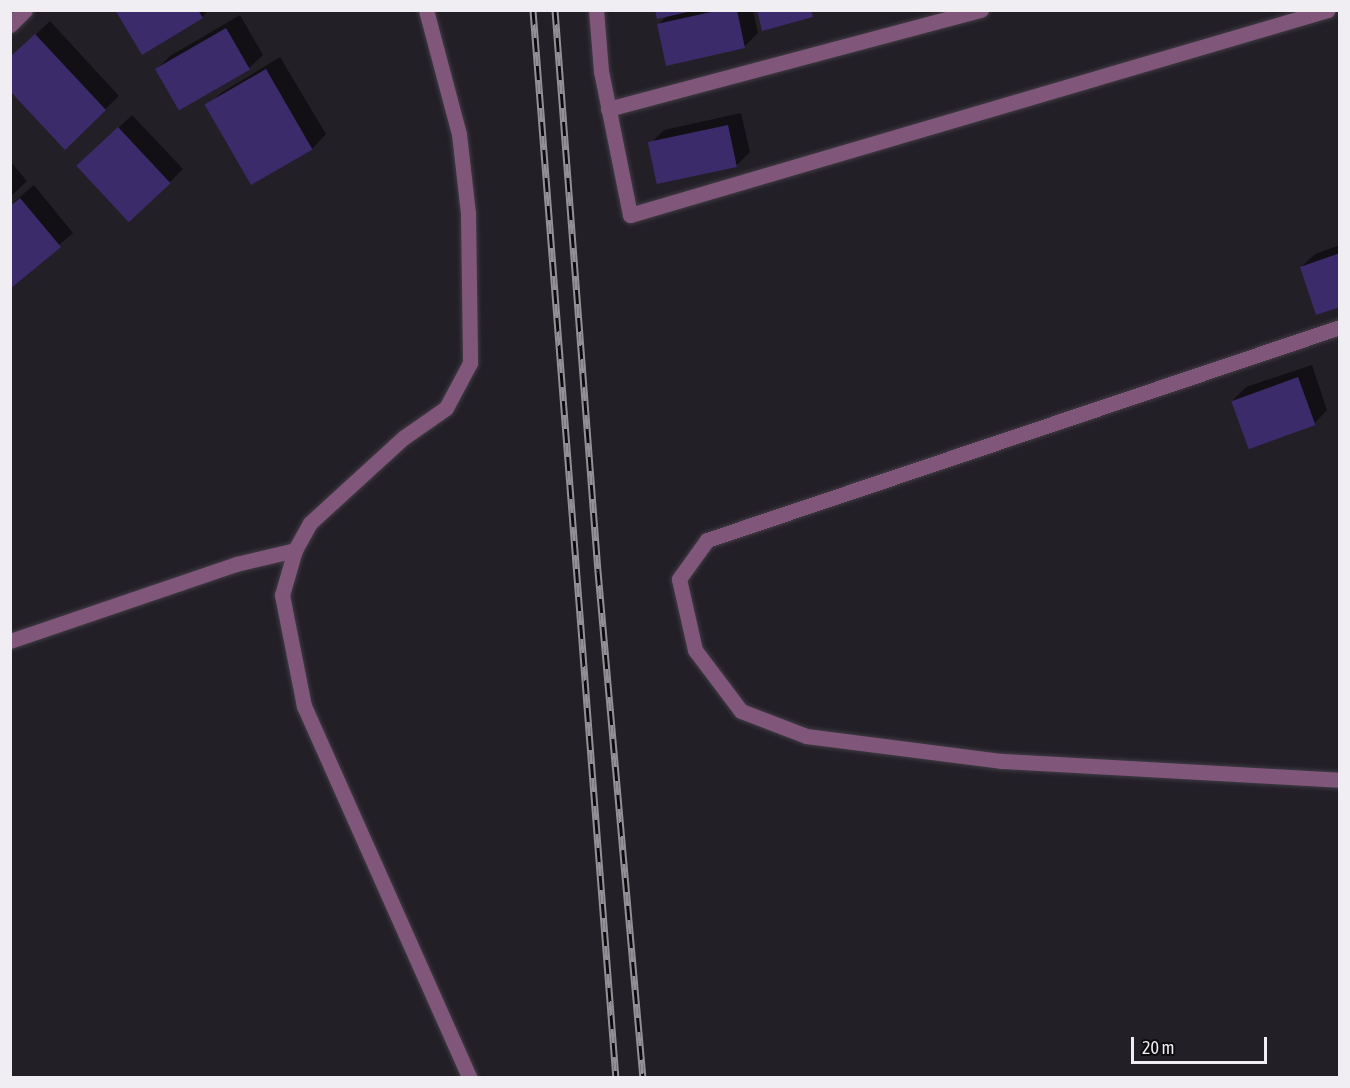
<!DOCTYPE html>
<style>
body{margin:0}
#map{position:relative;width:1350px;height:1088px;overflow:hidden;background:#231f27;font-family:"Asap Condensed",sans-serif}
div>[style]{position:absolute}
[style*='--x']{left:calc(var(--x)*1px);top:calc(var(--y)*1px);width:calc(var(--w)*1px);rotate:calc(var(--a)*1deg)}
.shadow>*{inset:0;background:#0007}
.building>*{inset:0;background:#3b2b6b;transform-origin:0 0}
.roads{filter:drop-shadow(0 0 2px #403c44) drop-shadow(0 0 2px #403c44)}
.minor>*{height:15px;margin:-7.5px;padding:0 7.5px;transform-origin:7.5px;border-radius:7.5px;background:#80577b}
.rail>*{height:7px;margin-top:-3.5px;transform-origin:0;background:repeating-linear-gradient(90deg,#0c0a0d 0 14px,#949097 0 28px);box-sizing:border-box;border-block:2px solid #949097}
span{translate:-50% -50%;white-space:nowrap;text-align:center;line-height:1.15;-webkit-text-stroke:6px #0c0a0d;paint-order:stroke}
.frame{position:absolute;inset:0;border:12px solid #f1eef3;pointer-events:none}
.scale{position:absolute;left:1131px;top:1037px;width:136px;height:27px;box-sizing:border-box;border:3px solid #f1eef3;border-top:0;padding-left:8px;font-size:18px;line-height:21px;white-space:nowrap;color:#f1eef3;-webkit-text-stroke:4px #0c0a0d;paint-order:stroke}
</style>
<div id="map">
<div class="shadow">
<div style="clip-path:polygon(117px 10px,209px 10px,202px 17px)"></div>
<div style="clip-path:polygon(656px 10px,753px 10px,758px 33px,744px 47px,658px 25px,668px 15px)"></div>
<div style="clip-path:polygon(240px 15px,263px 55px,249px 68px,157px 69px,170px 56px)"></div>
<div style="clip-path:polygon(50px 21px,119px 96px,65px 148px,10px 59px)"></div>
<div style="clip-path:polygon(280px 57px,326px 134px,313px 148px,254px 183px,207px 106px,221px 93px)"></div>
<div style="clip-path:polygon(741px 113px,750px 152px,736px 166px,650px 144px,664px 130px)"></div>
<div style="clip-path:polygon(132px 115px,183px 169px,170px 182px,92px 153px)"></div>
<div style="clip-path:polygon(10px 161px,27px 181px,10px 197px)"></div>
<div style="clip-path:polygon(34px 185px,73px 233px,10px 287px,10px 205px)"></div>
<div style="clip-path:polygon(1340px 245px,1340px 305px,1301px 267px,1315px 254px)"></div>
<div style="clip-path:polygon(1312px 365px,1327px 410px,1314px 424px,1232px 401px,1246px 387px)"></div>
</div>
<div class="building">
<div style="clip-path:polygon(115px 10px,198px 10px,203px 18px,142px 55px)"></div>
<div style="clip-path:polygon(655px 10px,692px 10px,692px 11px,657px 19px)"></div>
<div style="clip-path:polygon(720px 10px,737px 10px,745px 48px,666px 66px,657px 24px)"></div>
<div style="clip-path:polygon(757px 10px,811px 10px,813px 17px,762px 31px)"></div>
<div style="left:226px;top:28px;width:48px;height:82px;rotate:60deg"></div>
<div style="clip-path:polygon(35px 34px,106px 110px,65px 150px,10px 91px,10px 57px)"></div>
<div style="left:266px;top:69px;width:93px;height:71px;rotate:60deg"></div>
<div style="left:728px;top:125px;width:43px;height:82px;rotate:78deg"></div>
<div style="left:118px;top:127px;width:77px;height:57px;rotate:47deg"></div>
<div style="clip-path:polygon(20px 198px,61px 247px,10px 289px,10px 206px)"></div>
<div style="clip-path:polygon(1340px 253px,1340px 307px,1316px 315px,1300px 267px)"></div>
<div style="left:1298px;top:377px;width:51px;height:71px;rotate:70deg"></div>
</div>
<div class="roads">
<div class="minor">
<div style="--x:426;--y:10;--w:128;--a:75.1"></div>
<div style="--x:459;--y:134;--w:80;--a:83.5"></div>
<div style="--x:468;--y:213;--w:150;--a:89.2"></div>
<div style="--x:470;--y:363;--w:51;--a:118.1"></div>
<div style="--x:446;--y:408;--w:52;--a:145.1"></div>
<div style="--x:403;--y:438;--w:126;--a:137.6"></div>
<div style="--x:310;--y:523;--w:31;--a:119"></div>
<div style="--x:295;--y:550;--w:47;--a:106.1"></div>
<div style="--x:282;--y:595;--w:113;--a:78.8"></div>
<div style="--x:304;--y:706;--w:407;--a:66"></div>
<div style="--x:596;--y:10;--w:61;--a:85.3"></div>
<div style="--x:601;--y:71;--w:147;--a:78.6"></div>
<div style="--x:630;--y:215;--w:727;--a:-16.37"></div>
<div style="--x:10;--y:25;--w:21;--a:-45"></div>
<div style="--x:608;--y:109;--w:386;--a:-14.9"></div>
<div style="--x:1340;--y:327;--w:668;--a:161.4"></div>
<div style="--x:707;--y:540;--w:48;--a:125.7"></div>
<div style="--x:679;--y:579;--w:73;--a:77.3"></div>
<div style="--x:695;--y:650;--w:76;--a:53"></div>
<div style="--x:741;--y:711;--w:70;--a:21"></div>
<div style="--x:806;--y:736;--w:198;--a:7.3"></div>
<div style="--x:1002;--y:761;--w:339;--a:3.2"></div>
<div style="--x:10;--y:641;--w:239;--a:-18.8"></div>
<div style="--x:236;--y:564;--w:61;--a:-13.3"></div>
</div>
</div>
<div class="rail">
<div style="--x:533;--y:10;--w:1071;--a:85.56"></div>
<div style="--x:555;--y:10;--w:563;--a:85.62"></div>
<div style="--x:598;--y:571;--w:509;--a:84.93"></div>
</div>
<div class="frame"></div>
<div class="scale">20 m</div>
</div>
